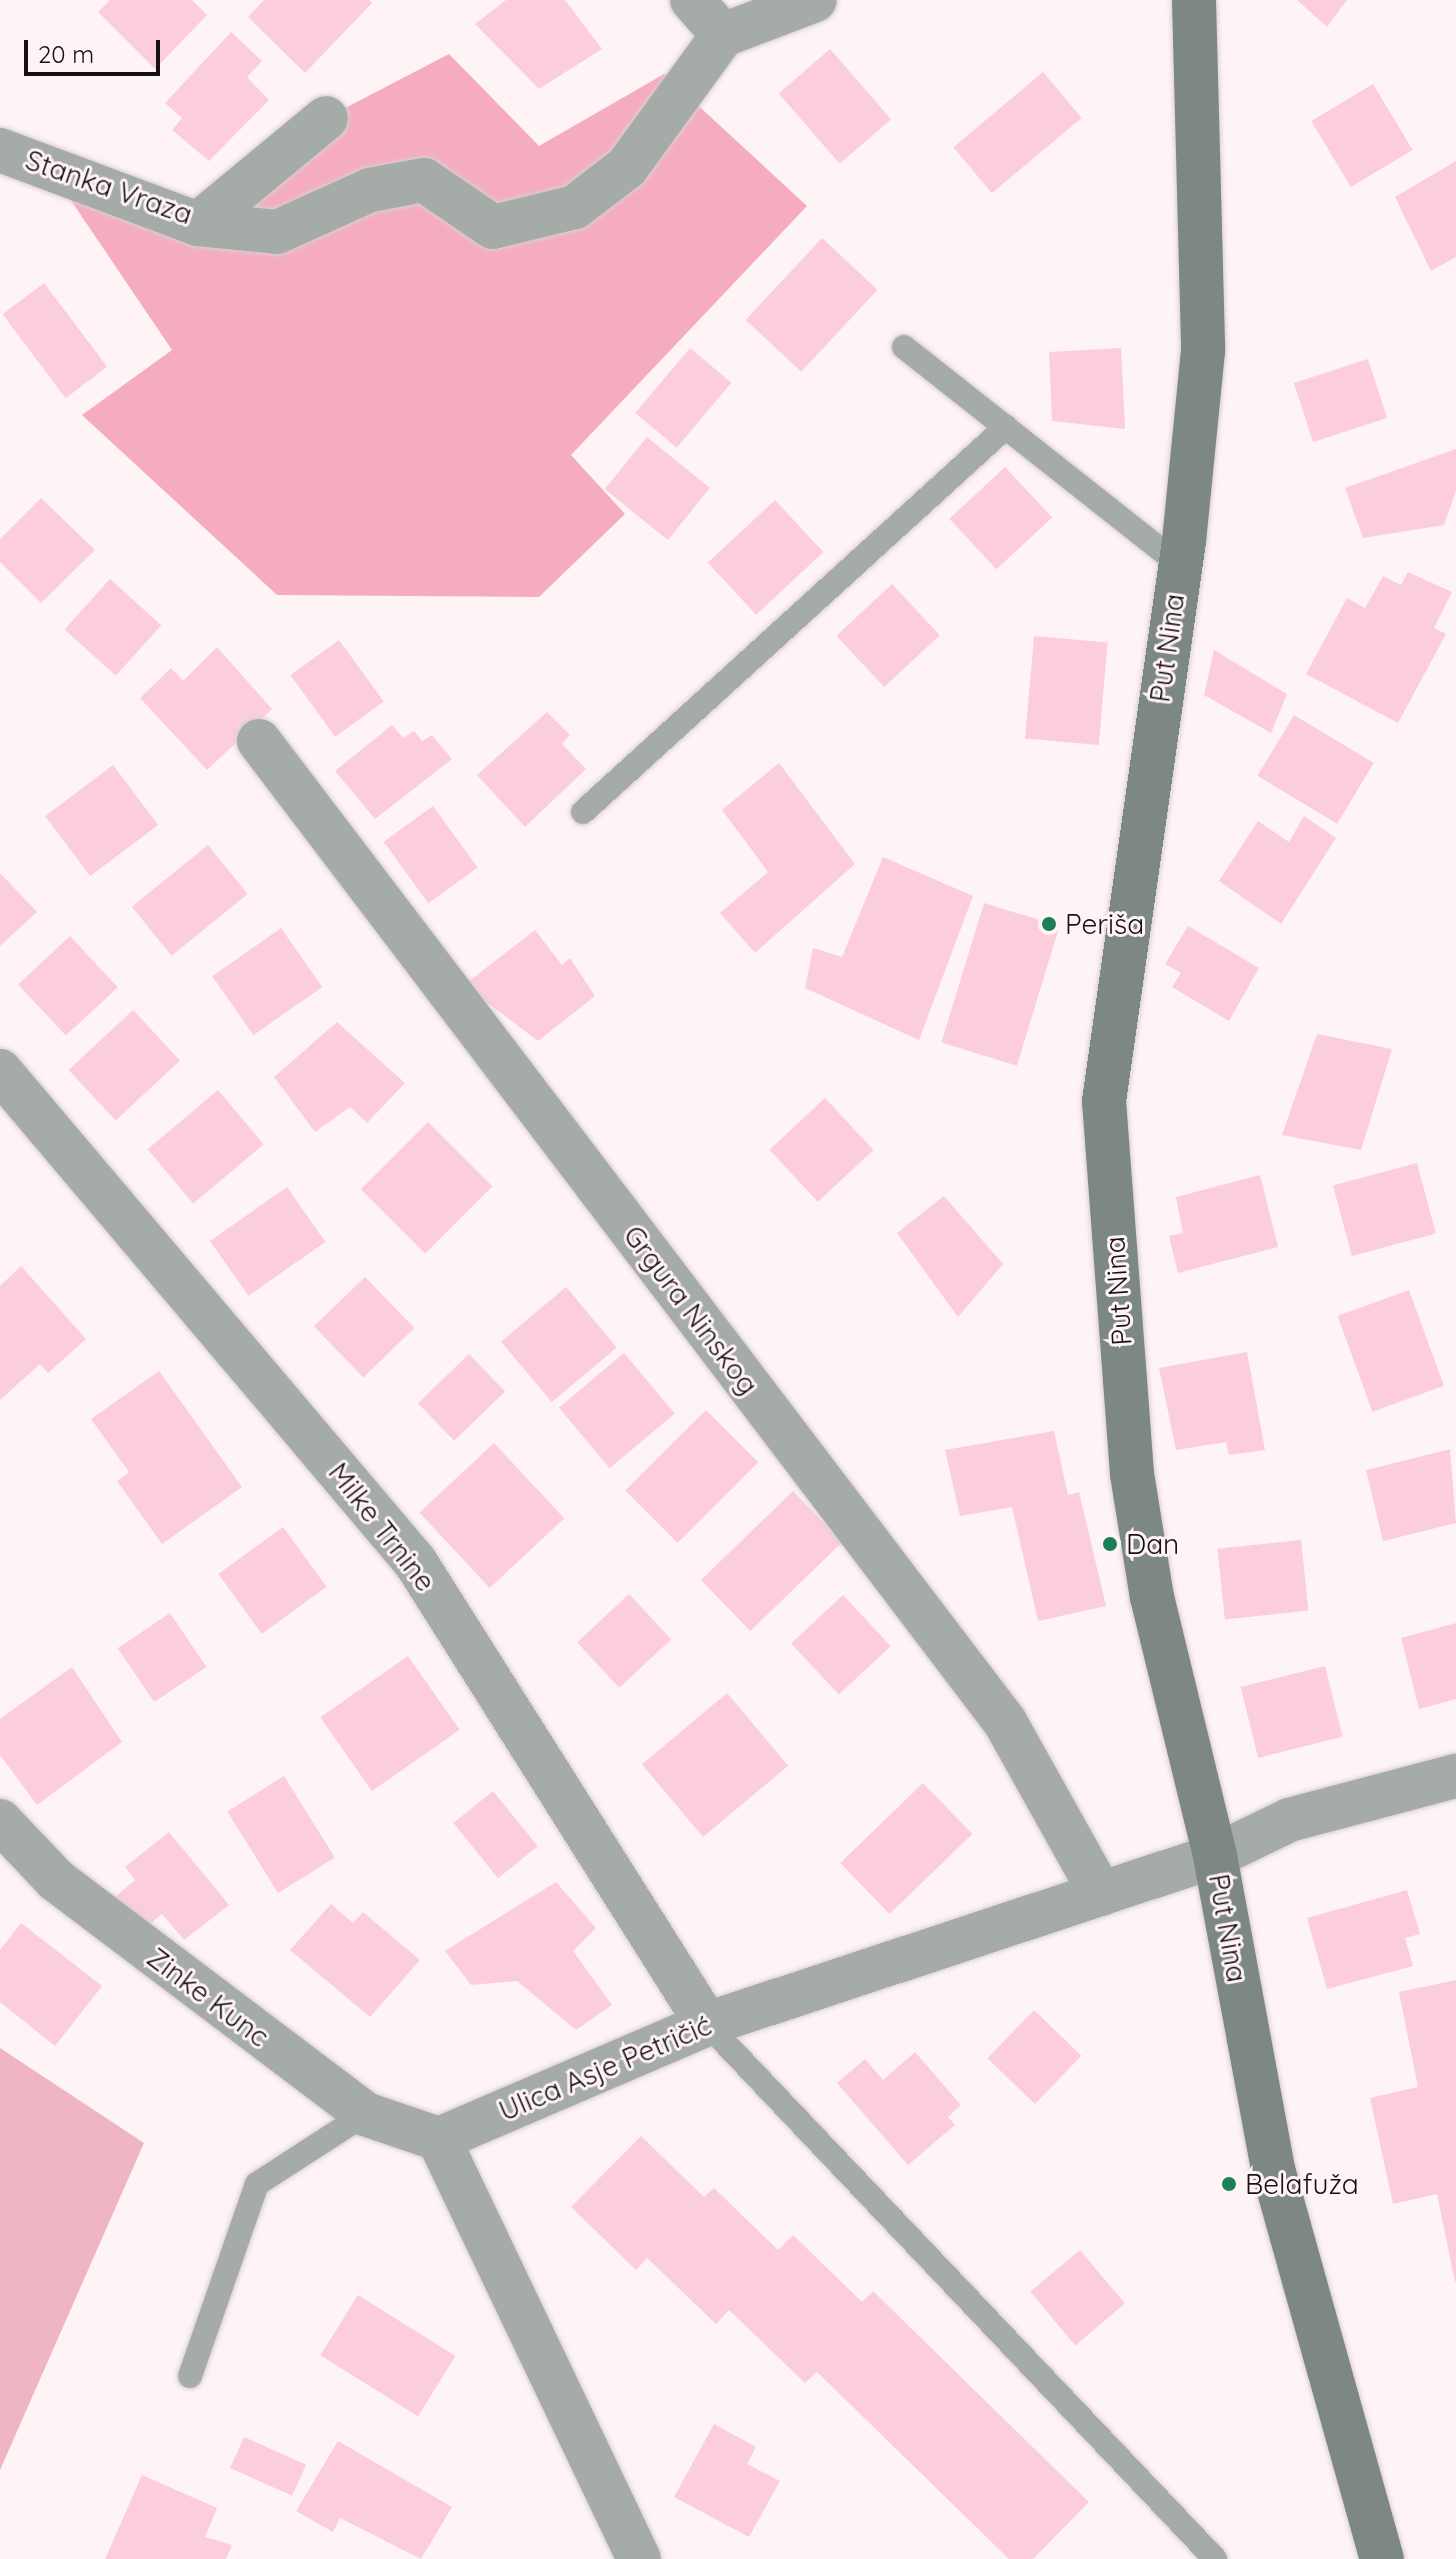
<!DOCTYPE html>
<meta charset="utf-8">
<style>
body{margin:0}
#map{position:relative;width:1456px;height:2559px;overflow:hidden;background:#fef3f5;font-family:Quicksand,sans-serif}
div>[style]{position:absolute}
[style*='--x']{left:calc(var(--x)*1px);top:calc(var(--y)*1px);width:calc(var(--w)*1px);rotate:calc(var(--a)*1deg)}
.green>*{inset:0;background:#efb5c5}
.forest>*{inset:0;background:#f5acc1}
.building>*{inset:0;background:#fccedb;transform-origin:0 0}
.roads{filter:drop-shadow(0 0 2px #d9cfd1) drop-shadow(0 0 2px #d9cfd1)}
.service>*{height:24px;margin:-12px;padding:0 12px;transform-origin:12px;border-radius:12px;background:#a5aca8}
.minor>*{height:44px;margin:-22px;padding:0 22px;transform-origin:22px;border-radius:22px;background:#a5aca8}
.secondary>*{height:44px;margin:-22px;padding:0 22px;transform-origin:22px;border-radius:22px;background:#7e8882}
.dots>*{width:22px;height:22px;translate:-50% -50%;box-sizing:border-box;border:4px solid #fef3f5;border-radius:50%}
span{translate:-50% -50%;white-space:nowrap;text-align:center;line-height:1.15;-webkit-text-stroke:6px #fef3f5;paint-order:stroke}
.street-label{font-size:28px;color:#181113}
.poi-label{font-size:28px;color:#181113}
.left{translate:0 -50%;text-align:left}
.scale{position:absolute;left:24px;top:40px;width:136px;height:36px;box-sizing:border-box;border:4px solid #181113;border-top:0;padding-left:10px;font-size:24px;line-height:28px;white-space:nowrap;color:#181113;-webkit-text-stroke:6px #fef3f5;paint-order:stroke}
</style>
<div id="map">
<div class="green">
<div style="clip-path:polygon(0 2048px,144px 2143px,0 2470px)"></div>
</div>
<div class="forest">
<div style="clip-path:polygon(449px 54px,539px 146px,664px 74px,807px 206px,571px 455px,625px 514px,539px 597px,277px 595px,82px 415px,172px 350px,47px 165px,198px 224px,326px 118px)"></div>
</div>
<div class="building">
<div style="clip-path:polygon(110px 0,192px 0,207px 15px,155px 69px,98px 12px)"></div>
<div style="clip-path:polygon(264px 0,369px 0,372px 3px,305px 73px,248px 17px)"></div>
<div style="clip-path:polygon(506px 0,565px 0,602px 49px,539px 89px,475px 24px)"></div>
<div style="clip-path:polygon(1297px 0,1347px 0,1327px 27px)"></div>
<div style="clip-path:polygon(231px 32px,262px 61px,247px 77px,269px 100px,209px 161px,172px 130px,182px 118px,165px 103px)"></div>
<div style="left:830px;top:49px;width:93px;height:68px;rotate:49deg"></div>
<div style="left:1043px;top:72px;width:60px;height:117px;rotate:50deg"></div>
<div style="left:1373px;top:84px;width:77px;height:72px;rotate:59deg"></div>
<div style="clip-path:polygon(1456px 161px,1456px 257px,1431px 271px,1395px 197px)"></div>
<div style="left:822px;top:238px;width:76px;height:112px;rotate:43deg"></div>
<div style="left:44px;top:283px;width:105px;height:52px;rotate:53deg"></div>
<div style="left:690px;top:348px;width:54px;height:85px;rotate:40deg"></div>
<div style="clip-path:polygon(1121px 348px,1125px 429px,1052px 421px,1049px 352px)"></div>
<div style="left:1368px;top:359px;width:62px;height:78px;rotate:72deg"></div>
<div style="left:647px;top:437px;width:81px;height:67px;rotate:39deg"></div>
<div style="clip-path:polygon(1456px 449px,1456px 490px,1444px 525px,1363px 538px,1345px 488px)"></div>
<div style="left:1005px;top:467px;width:69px;height:76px;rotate:47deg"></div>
<div style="clip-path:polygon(41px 498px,95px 550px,41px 603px,0 562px,0 539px)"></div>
<div style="left:775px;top:500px;width:71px;height:92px;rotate:47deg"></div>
<div style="clip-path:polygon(1408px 572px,1452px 592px,1434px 628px,1446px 634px,1398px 723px,1306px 674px,1347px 598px,1365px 608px,1383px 576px,1401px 585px)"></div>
<div style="left:110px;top:579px;width:69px;height:68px;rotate:42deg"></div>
<div style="left:892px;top:584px;width:70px;height:76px;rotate:47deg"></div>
<div style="left:1034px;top:636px;width:74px;height:103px;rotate:5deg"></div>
<div style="left:339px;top:640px;width:76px;height:60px;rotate:54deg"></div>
<div style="clip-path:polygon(217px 647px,272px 709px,207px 770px,140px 698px,171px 668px,183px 681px)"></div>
<div style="clip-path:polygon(1214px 650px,1287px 694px,1271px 733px,1204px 695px)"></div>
<div style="clip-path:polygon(547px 712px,570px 735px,562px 744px,586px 769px,525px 827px,477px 775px)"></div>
<div style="left:1294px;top:715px;width:93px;height:71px;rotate:31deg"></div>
<div style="clip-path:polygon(392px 725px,403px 738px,414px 731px,422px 741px,432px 735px,452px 759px,375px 819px,335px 771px)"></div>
<div style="clip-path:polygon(779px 763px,855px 864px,755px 953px,720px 913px,768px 872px,722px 810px)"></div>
<div style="left:113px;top:765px;width:75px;height:85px;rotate:53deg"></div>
<div style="left:433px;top:806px;width:76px;height:61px;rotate:54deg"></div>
<div style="clip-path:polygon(1304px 816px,1336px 838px,1281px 924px,1219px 881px,1258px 821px,1289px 842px)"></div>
<div style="left:208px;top:845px;width:63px;height:98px;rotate:51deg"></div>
<div style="clip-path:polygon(883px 857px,973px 896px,919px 1040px,805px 988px,813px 948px,842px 957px)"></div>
<div style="clip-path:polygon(0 873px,37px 912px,0 946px)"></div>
<div style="left:984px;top:903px;width:79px;height:146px;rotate:17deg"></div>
<div style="clip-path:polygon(1188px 926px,1259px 968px,1229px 1021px,1172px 987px,1181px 973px,1165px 964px)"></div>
<div style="left:281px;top:928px;width:72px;height:84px;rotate:55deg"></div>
<div style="clip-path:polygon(535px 930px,562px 965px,570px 958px,595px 996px,538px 1041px,464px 985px)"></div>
<div style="left:70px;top:936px;width:70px;height:71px;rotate:47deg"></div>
<div style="left:133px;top:1010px;width:69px;height:88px;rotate:47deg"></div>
<div style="clip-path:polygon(337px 1022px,405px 1083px,367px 1123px,350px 1107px,315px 1132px,274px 1077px)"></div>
<div style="clip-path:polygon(1317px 1034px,1392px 1049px,1361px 1150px,1282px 1135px)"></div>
<div style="left:218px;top:1090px;width:71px;height:92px;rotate:50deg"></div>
<div style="left:825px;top:1098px;width:71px;height:76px;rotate:47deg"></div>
<div style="left:428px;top:1122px;width:91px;height:95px;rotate:45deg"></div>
<div style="left:1417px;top:1163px;width:73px;height:87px;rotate:75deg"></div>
<div style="clip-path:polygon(1260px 1175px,1278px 1247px,1178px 1273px,1169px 1236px,1183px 1233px,1176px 1197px)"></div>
<div style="left:287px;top:1187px;width:67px;height:94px;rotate:55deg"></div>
<div style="clip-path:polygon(944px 1196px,1003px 1264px,958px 1317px,897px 1233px)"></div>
<div style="clip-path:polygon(21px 1266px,86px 1339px,48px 1373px,40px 1364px,0 1400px,0 1286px)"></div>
<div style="left:365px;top:1277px;width:71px;height:71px;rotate:46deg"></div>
<div style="left:566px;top:1287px;width:79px;height:85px;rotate:50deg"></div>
<div style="left:1409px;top:1290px;width:102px;height:76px;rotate:70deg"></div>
<div style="clip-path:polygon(1247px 1352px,1265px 1450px,1229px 1455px,1226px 1442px,1176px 1450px,1159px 1368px)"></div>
<div style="left:624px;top:1353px;width:79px;height:85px;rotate:50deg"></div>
<div style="left:469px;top:1354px;width:52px;height:71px;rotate:46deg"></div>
<div style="clip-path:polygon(159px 1371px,242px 1487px,162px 1544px,117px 1481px,129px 1472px,91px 1419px)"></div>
<div style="left:706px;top:1410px;width:74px;height:114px;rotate:45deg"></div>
<div style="clip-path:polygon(1054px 1431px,1068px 1495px,1079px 1492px,1106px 1606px,1038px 1621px,1012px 1507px,960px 1516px,945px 1450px)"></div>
<div style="left:494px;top:1443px;width:103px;height:102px;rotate:47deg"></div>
<div style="clip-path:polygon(1450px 1449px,1456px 1523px,1383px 1541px,1366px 1470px)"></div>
<div style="left:793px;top:1491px;width:71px;height:128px;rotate:46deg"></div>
<div style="left:283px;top:1527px;width:74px;height:80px;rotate:54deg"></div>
<div style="left:1301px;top:1540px;width:71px;height:84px;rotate:84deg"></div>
<div style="left:629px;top:1594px;width:62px;height:71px;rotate:47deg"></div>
<div style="left:843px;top:1595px;width:70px;height:71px;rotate:47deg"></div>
<div style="left:170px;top:1613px;width:65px;height:63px;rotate:56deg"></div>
<div style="clip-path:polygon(1456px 1623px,1456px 1699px,1419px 1709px,1401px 1638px)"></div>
<div style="left:408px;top:1656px;width:90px;height:107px;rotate:55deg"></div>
<div style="left:1325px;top:1666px;width:73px;height:87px;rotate:76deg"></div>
<div style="clip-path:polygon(72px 1667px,122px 1742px,37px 1805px,0 1755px,0 1719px)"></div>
<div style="left:727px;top:1693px;width:95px;height:111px;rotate:50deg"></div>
<div style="left:284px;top:1776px;width:96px;height:67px;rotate:58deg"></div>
<div style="left:923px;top:1783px;width:71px;height:115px;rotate:46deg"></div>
<div style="left:493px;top:1791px;width:71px;height:51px;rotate:51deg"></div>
<div style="clip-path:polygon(169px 1832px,229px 1905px,184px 1940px,162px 1914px,142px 1931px,115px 1897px,135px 1880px,125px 1867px)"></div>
<div style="clip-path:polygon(556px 1882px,596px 1928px,573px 1951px,612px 2005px,576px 2030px,517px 1981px,471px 1985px,445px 1951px)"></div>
<div style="clip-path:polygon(1407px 1890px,1420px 1934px,1405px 1938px,1413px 1966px,1327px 1989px,1307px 1918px)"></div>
<div style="clip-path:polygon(331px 1904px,353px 1923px,363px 1912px,420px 1960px,370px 2017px,290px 1950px)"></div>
<div style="clip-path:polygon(21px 1923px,102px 1986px,55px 2046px,0 2002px,0 1950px)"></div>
<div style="clip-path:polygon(1456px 1980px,1456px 2281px,1455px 2282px,1437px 2194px,1393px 2204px,1370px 2098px,1418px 2087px,1399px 1992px)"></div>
<div style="left:1034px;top:2010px;width:66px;height:67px;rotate:44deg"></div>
<div style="clip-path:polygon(915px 2052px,961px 2105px,948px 2117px,955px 2125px,908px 2165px,837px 2083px,865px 2059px,883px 2080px)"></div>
<div style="clip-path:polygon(641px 2136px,704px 2197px,714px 2188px,778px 2250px,793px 2235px,862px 2302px,873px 2291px,1089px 2502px,1033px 2559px,1009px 2559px,817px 2372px,805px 2383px,729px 2310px,716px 2324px,647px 2258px,636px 2270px,571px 2207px)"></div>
<div style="left:1080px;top:2250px;width:70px;height:65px;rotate:50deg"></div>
<div style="left:358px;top:2295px;width:115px;height:71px;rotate:32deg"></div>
<div style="clip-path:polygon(714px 2424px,756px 2447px,747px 2464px,780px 2481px,749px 2537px,674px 2497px)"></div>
<div style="left:244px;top:2437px;width:68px;height:34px;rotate:24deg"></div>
<div style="clip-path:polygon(338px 2441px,452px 2507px,421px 2559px,340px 2518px,333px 2532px,296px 2511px)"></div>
<div style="clip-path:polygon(142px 2475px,217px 2508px,205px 2537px,232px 2545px,226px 2559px,105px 2559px)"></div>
</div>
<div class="roads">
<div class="service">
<div style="--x:904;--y:347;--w:350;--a:38.3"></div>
<div style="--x:583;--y:812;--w:572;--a:-42.31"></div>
<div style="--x:707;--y:2024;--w:738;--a:46.48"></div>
<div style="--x:190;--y:2376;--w:203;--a:-70.8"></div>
<div style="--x:257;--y:2184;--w:129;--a:-32.9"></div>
</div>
<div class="minor">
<div style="--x:692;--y:0;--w:47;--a:48.5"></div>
<div style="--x:0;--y:150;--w:211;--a:20.5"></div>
<div style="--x:198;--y:224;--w:166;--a:-39.6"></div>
<div style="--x:198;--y:224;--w:79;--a:5.8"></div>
<div style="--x:277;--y:232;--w:102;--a:-24.3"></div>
<div style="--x:370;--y:190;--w:55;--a:-10.5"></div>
<div style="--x:424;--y:180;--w:83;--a:34.3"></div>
<div style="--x:493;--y:227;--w:84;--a:-13.7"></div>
<div style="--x:575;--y:207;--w:66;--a:-37.6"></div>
<div style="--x:627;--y:167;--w:163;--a:-54"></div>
<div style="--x:723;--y:35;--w:98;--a:-20.8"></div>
<div style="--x:259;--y:741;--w:1232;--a:52.75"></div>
<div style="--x:1005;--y:1722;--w:197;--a:60.8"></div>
<div style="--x:0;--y:1071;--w:644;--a:49.78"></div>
<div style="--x:416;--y:1563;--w:545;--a:57.74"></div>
<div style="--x:0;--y:1821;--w:81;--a:46.5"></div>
<div style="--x:56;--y:1880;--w:388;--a:37.1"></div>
<div style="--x:365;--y:2114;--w:78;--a:18.7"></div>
<div style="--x:639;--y:2559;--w:465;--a:-115.5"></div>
<div style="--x:439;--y:2139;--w:292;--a:-23.2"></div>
<div style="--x:707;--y:2024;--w:535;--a:-18.3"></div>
<div style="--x:1215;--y:1856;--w:82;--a:-25.9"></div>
<div style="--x:1289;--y:1820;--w:173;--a:-14.8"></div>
</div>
<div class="secondary">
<div style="--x:1194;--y:0;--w:351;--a:88.5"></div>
<div style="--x:1203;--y:351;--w:191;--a:95.7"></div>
<div style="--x:1184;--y:541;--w:566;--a:98.13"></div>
<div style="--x:1104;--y:1101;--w:374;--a:85.7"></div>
<div style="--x:1132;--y:1474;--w:125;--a:80.8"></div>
<div style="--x:1152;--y:1597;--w:267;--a:76.3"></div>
<div style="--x:1215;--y:1856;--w:318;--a:79.5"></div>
<div style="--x:1273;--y:2169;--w:405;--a:74.4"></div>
</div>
</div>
<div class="dots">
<div style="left:1049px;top:924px;background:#1e7f57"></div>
<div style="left:1110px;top:1544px;background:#1e7f57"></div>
<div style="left:1229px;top:2184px;background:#1e7f57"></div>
</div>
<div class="street-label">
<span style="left:109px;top:187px;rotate:19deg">Stanka Vraza</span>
<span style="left:1167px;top:648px;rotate:-82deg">Put Nina</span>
<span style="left:1118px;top:1291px;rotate:-94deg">Put Nina</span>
<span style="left:691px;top:1310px;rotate:53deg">Grgura Ninskog</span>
<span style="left:382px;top:1527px;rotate:52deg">Milke Trnine</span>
<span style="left:1228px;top:1928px;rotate:80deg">Put Nina</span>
<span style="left:208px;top:1997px;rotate:37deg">Zinke Kunc</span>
<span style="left:605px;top:2068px;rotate:-23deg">Ulica Asje Petričić</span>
</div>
<div class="poi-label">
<span class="left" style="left:1065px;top:924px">Periša</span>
<span class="left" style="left:1126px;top:1544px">Dan</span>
<span class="left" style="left:1245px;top:2184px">Belafuža</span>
</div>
<div class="scale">20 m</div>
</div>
